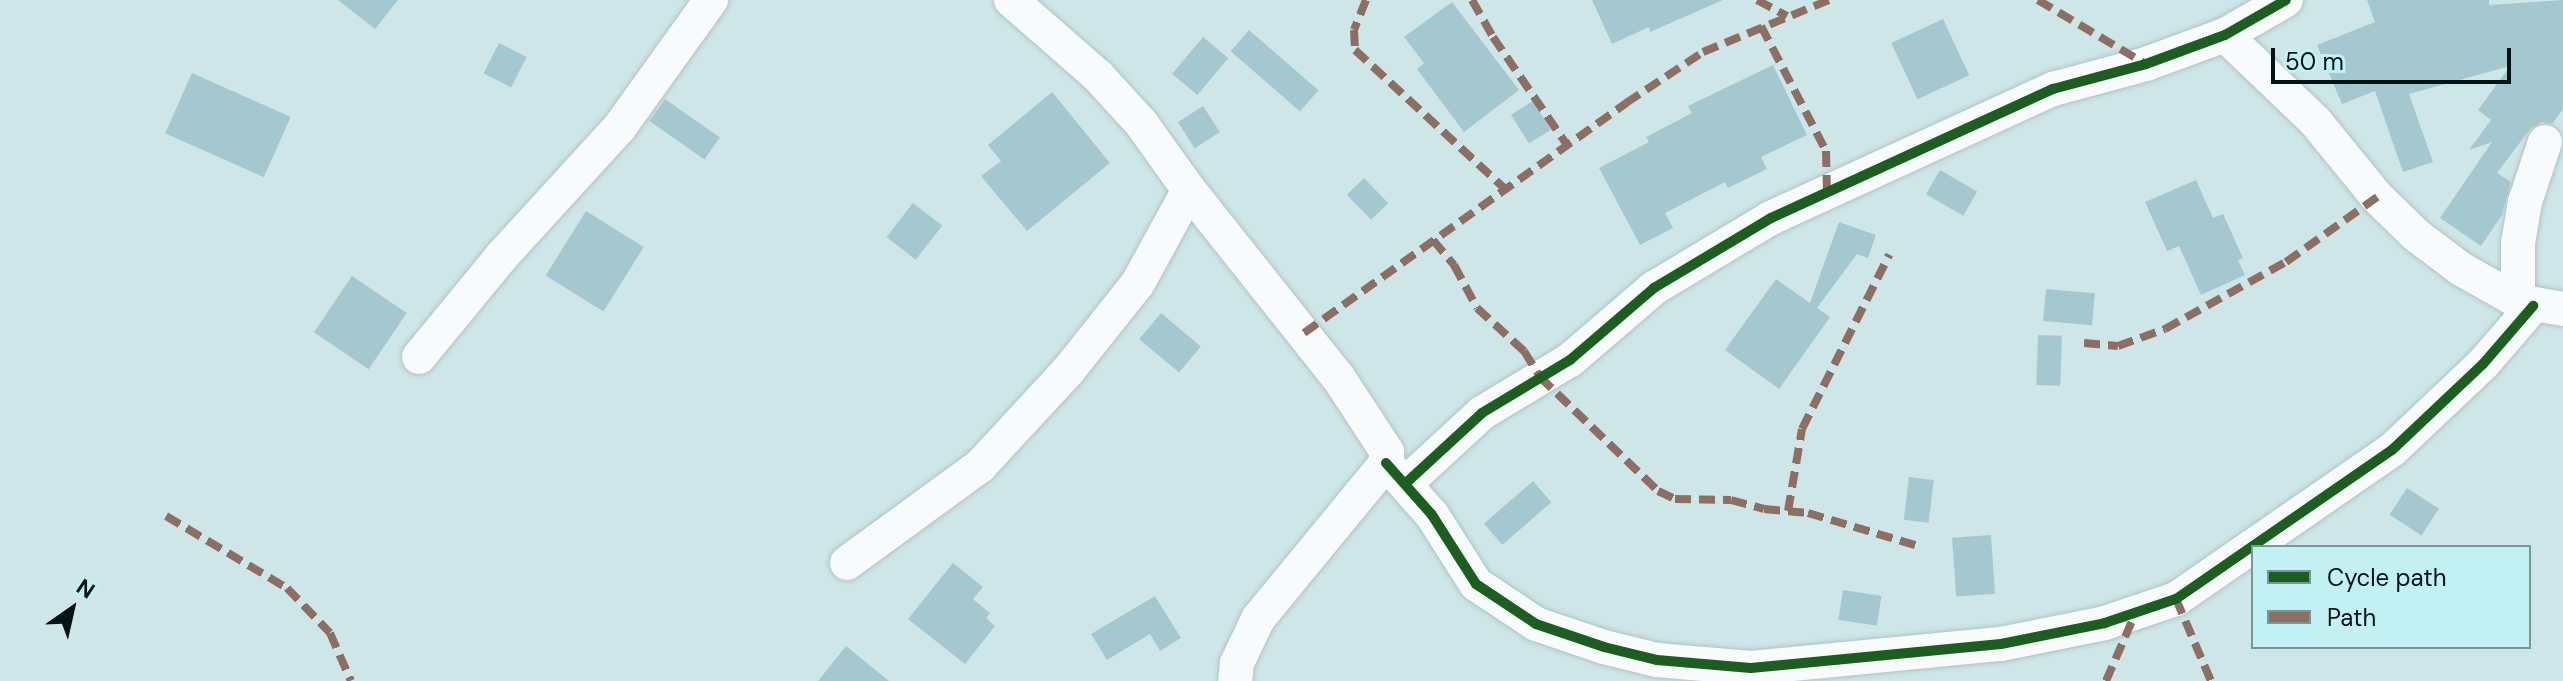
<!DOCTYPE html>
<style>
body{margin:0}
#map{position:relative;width:2563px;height:681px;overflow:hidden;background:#cee6e8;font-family:"DM Sans",sans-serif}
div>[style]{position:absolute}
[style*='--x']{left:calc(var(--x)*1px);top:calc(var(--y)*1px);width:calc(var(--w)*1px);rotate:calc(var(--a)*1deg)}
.building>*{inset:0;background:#a5c8d0;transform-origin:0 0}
.roads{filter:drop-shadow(0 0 2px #b0c3c4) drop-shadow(0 0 2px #b0c3c4)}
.minor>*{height:34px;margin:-17px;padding:0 17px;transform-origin:17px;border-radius:17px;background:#f8fbfc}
.quiet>*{height:8px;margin-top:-4px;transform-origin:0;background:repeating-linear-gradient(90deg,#8d6e63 0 16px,transparent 0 24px)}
.cycleway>*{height:10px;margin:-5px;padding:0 5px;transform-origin:5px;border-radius:5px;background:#1b5e20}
span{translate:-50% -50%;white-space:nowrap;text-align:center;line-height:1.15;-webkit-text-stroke:8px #c3f0f3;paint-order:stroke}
.legend{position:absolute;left:2251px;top:545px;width:280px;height:104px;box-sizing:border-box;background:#c3f0f3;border:2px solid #77989a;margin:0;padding:10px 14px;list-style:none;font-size:24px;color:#041415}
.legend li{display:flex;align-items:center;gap:16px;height:40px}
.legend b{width:40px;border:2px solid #77989a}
.north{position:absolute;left:32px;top:569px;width:80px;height:80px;-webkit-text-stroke:6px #c3f0f3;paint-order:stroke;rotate:34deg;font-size:22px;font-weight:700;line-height:32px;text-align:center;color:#041415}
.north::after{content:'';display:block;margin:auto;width:28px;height:36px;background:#041415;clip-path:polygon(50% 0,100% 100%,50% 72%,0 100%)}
.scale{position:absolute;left:2271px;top:48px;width:240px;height:36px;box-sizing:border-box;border:4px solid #041415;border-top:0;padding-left:10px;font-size:24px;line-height:28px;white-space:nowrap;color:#041415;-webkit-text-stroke:6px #c3f0f3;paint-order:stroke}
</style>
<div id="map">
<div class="building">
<div style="clip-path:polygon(338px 0,398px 0,375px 29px)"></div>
<div style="clip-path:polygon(1592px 0,1723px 0,1650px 32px,1649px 27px,1612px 44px)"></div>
<div style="clip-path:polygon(2367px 0,2489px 0,2489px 5px,2563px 0,2563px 109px,2552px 124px,2542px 122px,2531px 128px,2497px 173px,2511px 182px,2502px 215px,2481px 246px,2440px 218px,2492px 142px,2469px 150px,2491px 120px,2478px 110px,2510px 66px,2409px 94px,2433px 162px,2403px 172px,2375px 91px,2342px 104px,2317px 45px,2375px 22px)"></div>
<div style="clip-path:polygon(1452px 2px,1519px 90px,1464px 132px,1417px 69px,1424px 63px,1404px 37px)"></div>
<div style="left:1943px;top:19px;width:62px;height:57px;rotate:65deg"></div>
<div style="left:1249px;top:30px;width:92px;height:28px;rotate:41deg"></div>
<div style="left:1203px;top:37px;width:33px;height:48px;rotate:40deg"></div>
<div style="left:499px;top:43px;width:31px;height:34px;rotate:27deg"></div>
<div style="clip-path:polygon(1773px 65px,1807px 135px,1761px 157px,1767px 169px,1728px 188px,1725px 182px,1665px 213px,1673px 228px,1640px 245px,1599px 168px,1649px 142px,1646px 137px,1692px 113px,1688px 106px)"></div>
<div style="left:192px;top:73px;width:108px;height:66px;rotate:24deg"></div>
<div style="clip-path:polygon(1052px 92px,1110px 163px,1027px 231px,981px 176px,1001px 161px,988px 145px)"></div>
<div style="left:665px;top:99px;width:67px;height:27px;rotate:35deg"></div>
<div style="left:1533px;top:101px;width:34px;height:26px;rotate:58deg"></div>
<div style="left:1203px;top:106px;width:31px;height:30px;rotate:57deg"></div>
<div style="left:1940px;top:170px;width:43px;height:28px;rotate:30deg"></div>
<div style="left:1364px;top:178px;width:35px;height:24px;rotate:46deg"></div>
<div style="clip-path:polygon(2196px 180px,2213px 218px,2223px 214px,2243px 258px,2238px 260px,2245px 275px,2201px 295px,2179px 246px,2167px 251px,2145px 202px)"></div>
<div style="left:913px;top:203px;width:37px;height:43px;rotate:38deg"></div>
<div style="left:586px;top:211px;width:68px;height:76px;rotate:32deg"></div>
<div style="clip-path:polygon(1839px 222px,1876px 235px,1868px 258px,1857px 254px,1817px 308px,1830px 317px,1779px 389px,1725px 350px,1776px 279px,1810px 303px)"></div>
<div style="left:352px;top:276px;width:66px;height:68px;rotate:34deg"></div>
<div style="left:2046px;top:289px;width:49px;height:32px;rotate:5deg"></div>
<div style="left:1161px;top:313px;width:52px;height:34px;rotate:40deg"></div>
<div style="left:2038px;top:335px;width:24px;height:50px;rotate:2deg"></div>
<div style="left:1909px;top:477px;width:25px;height:43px;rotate:7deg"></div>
<div style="left:1533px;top:481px;width:28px;height:65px;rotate:49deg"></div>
<div style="left:2407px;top:488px;width:38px;height:32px;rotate:33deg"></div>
<div style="left:1991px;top:535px;width:59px;height:39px;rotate:86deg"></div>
<div style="clip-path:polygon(953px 563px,983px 587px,973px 599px,990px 613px,986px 618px,995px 626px,965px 664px,908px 619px)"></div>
<div style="left:1843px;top:590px;width:39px;height:30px;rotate:9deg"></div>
<div style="clip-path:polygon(1155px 596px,1181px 638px,1160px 651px,1150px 634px,1107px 660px,1091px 634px)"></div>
<div style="clip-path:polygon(846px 646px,889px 681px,818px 681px)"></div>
</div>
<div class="roads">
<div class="minor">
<div style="--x:1011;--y:0;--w:116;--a:41.1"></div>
<div style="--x:1098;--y:76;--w:64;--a:47.5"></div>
<div style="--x:1141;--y:123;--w:82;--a:54.4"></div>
<div style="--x:1189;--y:190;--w:239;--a:51.5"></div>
<div style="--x:1338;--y:377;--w:90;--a:56.8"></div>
<div style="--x:1387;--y:452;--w:11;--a:95"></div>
<div style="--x:1386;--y:463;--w:202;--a:129.4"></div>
<div style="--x:1258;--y:619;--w:49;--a:115.5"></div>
<div style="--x:1237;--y:663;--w:18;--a:96"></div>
<div style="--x:2225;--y:35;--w:124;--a:43.7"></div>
<div style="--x:2315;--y:121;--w:98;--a:50.8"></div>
<div style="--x:2377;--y:197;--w:54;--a:44.3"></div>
<div style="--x:2416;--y:235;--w:56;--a:37.1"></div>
<div style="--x:2461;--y:269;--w:65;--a:29.3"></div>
<div style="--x:2518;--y:301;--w:46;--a:10.1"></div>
<div style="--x:2518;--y:301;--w:58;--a:-90"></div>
<div style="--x:2518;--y:243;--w:42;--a:-80.3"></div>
<div style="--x:2525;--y:202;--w:63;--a:-71.6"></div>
<div style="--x:419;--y:357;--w:131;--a:-50.6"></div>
<div style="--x:502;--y:256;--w:173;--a:-47.6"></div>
<div style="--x:619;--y:128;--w:158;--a:-54.3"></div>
<div style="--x:1386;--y:463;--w:69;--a:48.5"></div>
<div style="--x:1432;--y:515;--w:82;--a:57.5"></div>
<div style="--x:1476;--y:584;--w:72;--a:33.7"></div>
<div style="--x:1536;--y:624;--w:72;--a:18.7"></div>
<div style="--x:1604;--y:647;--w:55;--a:13.8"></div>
<div style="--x:1657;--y:660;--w:94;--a:4.9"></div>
<div style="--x:1751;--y:668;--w:251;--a:-5.5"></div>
<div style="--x:2001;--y:644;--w:106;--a:-11.4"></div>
<div style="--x:2105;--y:623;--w:75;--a:-18.7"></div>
<div style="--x:2176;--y:599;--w:262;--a:-34.6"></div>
<div style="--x:2392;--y:450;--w:125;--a:-43.4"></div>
<div style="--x:2483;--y:364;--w:77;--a:-49.2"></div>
<div style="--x:1406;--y:483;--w:103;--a:-42.6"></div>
<div style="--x:1482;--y:413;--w:103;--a:-31.1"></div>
<div style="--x:1570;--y:360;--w:111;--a:-40.6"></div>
<div style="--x:1654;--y:288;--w:136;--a:-30.9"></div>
<div style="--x:1771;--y:218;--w:310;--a:-24.6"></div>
<div style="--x:2053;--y:89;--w:96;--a:-15"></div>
<div style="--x:2146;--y:64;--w:84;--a:-20.2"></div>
<div style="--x:2225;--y:35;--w:70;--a:-29.8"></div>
<div style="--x:847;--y:563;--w:165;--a:-36.1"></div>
<div style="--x:980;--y:466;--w:129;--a:-47.2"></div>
<div style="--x:1068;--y:371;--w:112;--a:-51.5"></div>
<div style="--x:1138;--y:283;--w:106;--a:-61.3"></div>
</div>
</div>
<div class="quiet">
<div style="--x:1366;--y:0;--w:32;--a:112"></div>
<div style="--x:1354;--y:30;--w:20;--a:87"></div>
<div style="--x:1355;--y:50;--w:205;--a:42.8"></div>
<div style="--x:1472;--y:0;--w:43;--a:60.4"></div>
<div style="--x:1493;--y:37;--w:131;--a:55.6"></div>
<div style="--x:1757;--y:0;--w:34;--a:28"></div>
<div style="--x:2038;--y:0;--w:126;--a:30.7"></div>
<div style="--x:1761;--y:26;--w:141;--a:62.5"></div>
<div style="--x:1826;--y:151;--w:41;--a:88.6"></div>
<div style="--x:1433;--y:240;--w:33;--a:50"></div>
<div style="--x:1454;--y:265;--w:49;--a:61.9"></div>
<div style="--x:1477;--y:308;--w:64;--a:42.5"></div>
<div style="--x:1524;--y:351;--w:31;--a:58"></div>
<div style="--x:1540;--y:377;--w:164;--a:44"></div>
<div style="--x:1658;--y:491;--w:19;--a:25"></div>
<div style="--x:1675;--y:499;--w:56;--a:1"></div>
<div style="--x:1731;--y:500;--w:34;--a:15"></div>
<div style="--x:1764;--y:509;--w:44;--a:5.2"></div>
<div style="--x:1808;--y:513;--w:112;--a:16.7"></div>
<div style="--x:1304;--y:333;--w:396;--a:-35.5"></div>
<div style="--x:1626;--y:103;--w:92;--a:-33.5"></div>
<div style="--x:1703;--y:52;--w:136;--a:-22.4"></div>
<div style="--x:2084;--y:343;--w:34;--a:5"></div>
<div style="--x:2118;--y:346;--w:50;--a:-19.9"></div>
<div style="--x:2165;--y:329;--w:138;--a:-29"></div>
<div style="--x:2286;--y:262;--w:112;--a:-35.5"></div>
<div style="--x:1788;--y:511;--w:83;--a:-80.3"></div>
<div style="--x:1802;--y:429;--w:195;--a:-63.4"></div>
<div style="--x:166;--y:516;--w:141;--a:30.8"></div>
<div style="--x:287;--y:588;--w:62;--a:46.3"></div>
<div style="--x:330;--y:633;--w:52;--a:66.4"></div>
<div style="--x:2176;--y:599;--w:89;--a:66.9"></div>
<div style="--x:2106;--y:681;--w:73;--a:-66.6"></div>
</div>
<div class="cycleway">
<div style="--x:1386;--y:463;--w:69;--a:48.5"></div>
<div style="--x:1432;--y:515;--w:82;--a:57.5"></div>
<div style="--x:1476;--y:584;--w:72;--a:33.7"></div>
<div style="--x:1536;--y:624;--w:72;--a:18.7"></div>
<div style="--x:1604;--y:647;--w:55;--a:13.8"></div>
<div style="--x:1657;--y:660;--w:94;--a:4.9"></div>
<div style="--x:1751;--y:668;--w:251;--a:-5.5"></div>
<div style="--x:2001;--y:644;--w:106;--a:-11.4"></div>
<div style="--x:2105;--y:623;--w:75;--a:-18.7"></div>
<div style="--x:2176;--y:599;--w:262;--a:-34.6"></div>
<div style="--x:2392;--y:450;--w:125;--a:-43.4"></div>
<div style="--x:2483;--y:364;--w:77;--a:-49.2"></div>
<div style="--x:1406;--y:483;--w:103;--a:-42.6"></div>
<div style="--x:1482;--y:413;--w:103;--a:-31.1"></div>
<div style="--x:1570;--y:360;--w:111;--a:-40.6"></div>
<div style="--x:1654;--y:288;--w:136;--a:-30.9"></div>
<div style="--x:1771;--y:218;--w:310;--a:-24.6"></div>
<div style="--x:2053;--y:89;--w:96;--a:-15"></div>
<div style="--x:2146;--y:64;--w:84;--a:-20.2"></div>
<div style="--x:2225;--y:35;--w:70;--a:-29.8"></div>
</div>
<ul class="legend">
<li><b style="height:10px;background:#1b5e20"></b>Cycle path</li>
<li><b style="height:10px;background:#8d6e63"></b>Path</li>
</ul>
<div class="north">N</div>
<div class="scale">50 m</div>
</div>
